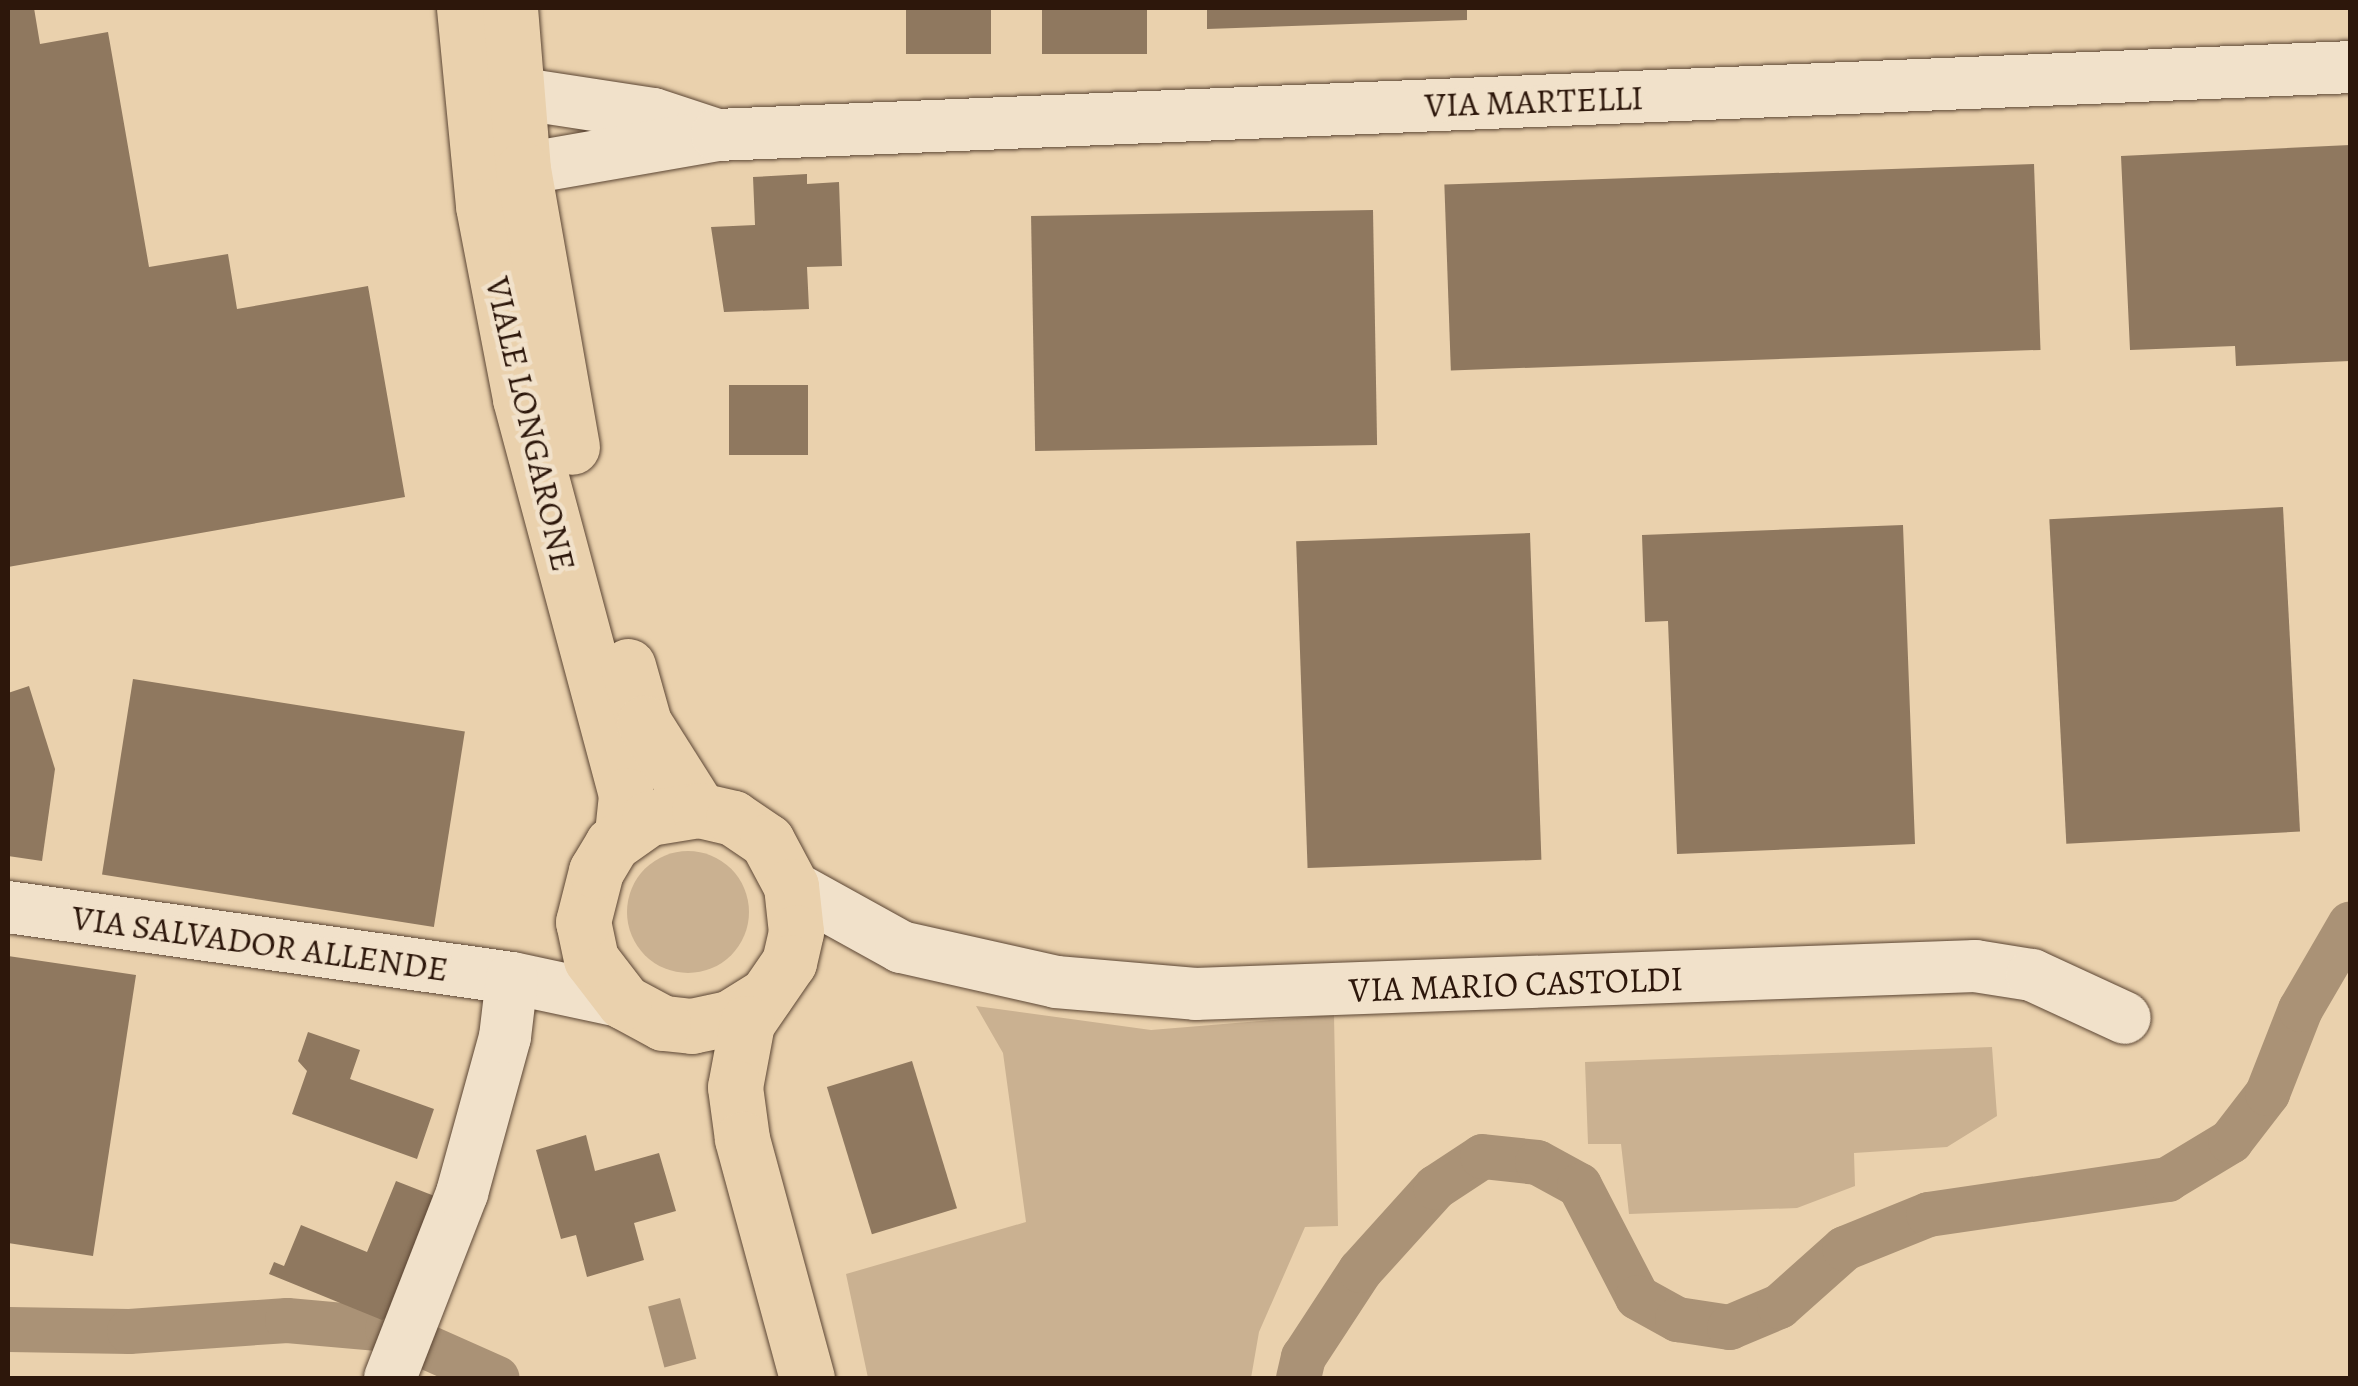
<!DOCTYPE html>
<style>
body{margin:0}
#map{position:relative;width:2358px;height:1386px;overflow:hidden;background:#ead1ad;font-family:Alegreya,serif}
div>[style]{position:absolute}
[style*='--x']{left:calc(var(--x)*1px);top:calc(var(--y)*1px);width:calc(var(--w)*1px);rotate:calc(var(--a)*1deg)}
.green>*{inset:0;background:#cab191}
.round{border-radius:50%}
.water>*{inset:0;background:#aa9276;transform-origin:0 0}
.canal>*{height:45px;margin:-22.5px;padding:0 22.5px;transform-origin:22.5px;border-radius:22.5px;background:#aa9276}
.building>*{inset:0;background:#8f785f;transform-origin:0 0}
.roads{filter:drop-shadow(0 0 2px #5c4634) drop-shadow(0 0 2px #5c4634)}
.minor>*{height:52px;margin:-26px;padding:0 26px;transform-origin:26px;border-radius:26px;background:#f1e1ca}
.major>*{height:55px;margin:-27.5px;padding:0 27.5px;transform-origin:27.5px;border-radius:27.5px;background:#ead1ad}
span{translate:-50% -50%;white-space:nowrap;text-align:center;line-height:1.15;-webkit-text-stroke:9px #f1e1ca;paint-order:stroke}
.street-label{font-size:35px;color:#2d170b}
.frame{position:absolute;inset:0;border:10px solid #2d170b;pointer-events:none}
</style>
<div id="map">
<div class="green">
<div class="round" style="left:627px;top:851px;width:122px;height:122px"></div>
<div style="clip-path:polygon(976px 1006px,1151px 1030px,1334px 1015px,1338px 1226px,1305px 1227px,1259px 1332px,1251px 1378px,868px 1378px,846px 1274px,1026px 1222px,1003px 1053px)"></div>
<div style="clip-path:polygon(1992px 1047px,1997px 1116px,1947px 1147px,1854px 1153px,1855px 1186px,1797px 1208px,1629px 1214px,1621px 1144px,1588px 1144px,1585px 1062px)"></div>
</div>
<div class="water">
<div style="left:680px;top:1298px;width:63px;height:33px;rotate:75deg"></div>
</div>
<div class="canal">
<div style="--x:8;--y:1329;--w:121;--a:0.9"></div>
<div style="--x:129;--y:1331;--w:158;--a:-4"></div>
<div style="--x:287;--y:1320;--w:100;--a:5.1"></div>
<div style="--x:387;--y:1329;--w:120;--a:24"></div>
<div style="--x:1298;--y:1378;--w:22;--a:-77"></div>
<div style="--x:1303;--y:1357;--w:104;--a:-56.8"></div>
<div style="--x:1360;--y:1270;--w:112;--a:-47.9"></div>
<div style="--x:1435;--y:1187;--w:56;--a:-33.4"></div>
<div style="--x:1482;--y:1156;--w:55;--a:6.2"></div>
<div style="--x:1537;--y:1162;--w:48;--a:28.7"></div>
<div style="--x:1579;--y:1185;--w:126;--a:62.6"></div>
<div style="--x:1637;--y:1297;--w:46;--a:28.8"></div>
<div style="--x:1677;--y:1319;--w:53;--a:8.7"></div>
<div style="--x:1729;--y:1327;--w:54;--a:-22.8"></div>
<div style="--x:1779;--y:1306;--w:87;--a:-41.7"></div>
<div style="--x:1844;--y:1248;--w:91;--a:-22"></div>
<div style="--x:1928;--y:1214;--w:242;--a:-8.3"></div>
<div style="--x:2167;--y:1179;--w:74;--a:-31.1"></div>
<div style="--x:2230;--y:1141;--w:61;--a:-52.4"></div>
<div style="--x:2267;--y:1093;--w:90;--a:-68.6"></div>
<div style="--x:2300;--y:1009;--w:99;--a:-59.8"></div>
</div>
<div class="building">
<div style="clip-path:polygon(8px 8px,34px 8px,40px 44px,108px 32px,149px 267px,228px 254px,237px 309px,368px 286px,405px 497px,8px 567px)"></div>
<div style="left:906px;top:8px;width:85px;height:46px"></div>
<div style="left:1042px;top:8px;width:105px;height:46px"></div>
<div style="clip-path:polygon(1207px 8px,1467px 8px,1467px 20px,1207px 29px)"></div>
<div style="clip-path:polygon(2350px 145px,2350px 361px,2236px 366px,2235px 346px,2130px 350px,2121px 156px)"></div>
<div style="left:2034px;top:164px;width:186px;height:590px;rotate:88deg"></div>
<div style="clip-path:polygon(807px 174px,807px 184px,839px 182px,842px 266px,807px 267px,809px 309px,724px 312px,711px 227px,755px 225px,753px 177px)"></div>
<div style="left:1373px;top:210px;width:235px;height:342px;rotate:89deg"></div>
<div style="left:808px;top:385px;width:70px;height:79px;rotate:90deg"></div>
<div style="left:2283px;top:507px;width:325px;height:234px;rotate:87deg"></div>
<div style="clip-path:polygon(1903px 525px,1915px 844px,1677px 854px,1668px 621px,1645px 622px,1642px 535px)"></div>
<div style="left:1530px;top:533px;width:327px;height:234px;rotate:88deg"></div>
<div style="left:133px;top:679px;width:336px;height:198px;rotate:9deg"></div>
<div style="clip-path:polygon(29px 686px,55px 769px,42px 861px,8px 856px,8px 693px)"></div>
<div style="clip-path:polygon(8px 956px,136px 975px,93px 1256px,8px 1243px)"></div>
<div style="clip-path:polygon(308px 1032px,360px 1050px,350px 1079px,434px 1109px,417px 1159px,292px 1114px,307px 1071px,298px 1061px)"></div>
<div style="left:912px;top:1061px;width:154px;height:89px;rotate:73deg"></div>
<div style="clip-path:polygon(586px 1135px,595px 1171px,659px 1153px,676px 1211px,634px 1223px,644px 1260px,587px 1277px,576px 1235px,561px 1239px,536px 1150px)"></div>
<div style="clip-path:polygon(396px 1181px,437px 1197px,400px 1308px,382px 1320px,269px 1274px,274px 1262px,284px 1266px,301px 1225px,367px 1252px)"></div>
</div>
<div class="roads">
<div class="minor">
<div style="--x:717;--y:135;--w:67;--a:-161.8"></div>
<div style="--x:653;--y:114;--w:139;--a:-171.3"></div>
<div style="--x:516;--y:93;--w:58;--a:133.6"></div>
<div style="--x:476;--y:135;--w:58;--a:35.9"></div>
<div style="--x:523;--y:169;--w:197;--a:-9.9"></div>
<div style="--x:717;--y:135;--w:1634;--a:-2.38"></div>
<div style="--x:791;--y:886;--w:126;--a:29"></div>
<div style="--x:901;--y:947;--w:159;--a:12.7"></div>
<div style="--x:1056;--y:982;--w:140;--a:4.9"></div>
<div style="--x:1195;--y:994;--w:781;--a:-2.06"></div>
<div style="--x:1975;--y:966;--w:58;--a:9"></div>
<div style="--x:2032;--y:975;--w:102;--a:24.8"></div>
<div style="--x:8;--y:907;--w:509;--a:8.02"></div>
<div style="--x:512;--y:978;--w:115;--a:12.1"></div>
<div style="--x:390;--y:1378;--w:199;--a:-68.7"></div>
<div style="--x:462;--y:1193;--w:162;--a:-74.6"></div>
<div style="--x:505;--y:1037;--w:59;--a:-83.2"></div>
</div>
<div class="major">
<div style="--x:464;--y:8;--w:199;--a:84.5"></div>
<div style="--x:483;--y:206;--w:197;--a:79.1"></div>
<div style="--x:520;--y:399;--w:410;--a:75"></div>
<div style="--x:626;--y:795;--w:39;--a:96"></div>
<div style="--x:510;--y:8;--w:162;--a:85.4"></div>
<div style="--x:523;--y:169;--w:282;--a:80"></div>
<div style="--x:628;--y:666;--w:59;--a:74.3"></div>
<div style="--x:644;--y:723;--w:103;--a:57.7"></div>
<div style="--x:766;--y:995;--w:44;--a:148.1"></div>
<div style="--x:729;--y:1018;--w:38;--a:168"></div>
<div style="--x:692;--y:1026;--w:29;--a:-174"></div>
<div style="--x:663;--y:1023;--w:44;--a:-151.7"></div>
<div style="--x:624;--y:1002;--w:54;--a:-127.5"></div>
<div style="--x:591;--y:959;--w:38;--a:-102"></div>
<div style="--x:583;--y:922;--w:53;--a:-75.7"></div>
<div style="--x:596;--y:871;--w:31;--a:-59"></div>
<div style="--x:612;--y:844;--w:45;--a:-35.1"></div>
<div style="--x:649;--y:818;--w:51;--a:-9.1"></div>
<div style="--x:699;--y:810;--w:35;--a:13"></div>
<div style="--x:733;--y:818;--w:41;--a:34.1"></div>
<div style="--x:767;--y:841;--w:51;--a:61.9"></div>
<div style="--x:791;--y:886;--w:46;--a:83.8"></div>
<div style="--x:796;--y:932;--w:31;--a:103"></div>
<div style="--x:789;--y:962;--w:74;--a:124.5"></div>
<div style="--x:747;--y:1023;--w:65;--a:100.6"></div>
<div style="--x:735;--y:1087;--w:52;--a:82.3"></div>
<div style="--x:742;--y:1139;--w:248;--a:74.8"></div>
</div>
</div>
<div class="street-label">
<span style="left:1534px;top:101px;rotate:-2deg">VIA MARTELLI</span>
<span style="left:531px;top:424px;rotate:77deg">VIALE LONGARONE</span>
<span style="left:260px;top:943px;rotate:8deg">VIA SALVADOR ALLENDE</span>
<span style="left:1516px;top:984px;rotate:-2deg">VIA MARIO CASTOLDI</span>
</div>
<div class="frame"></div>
</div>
